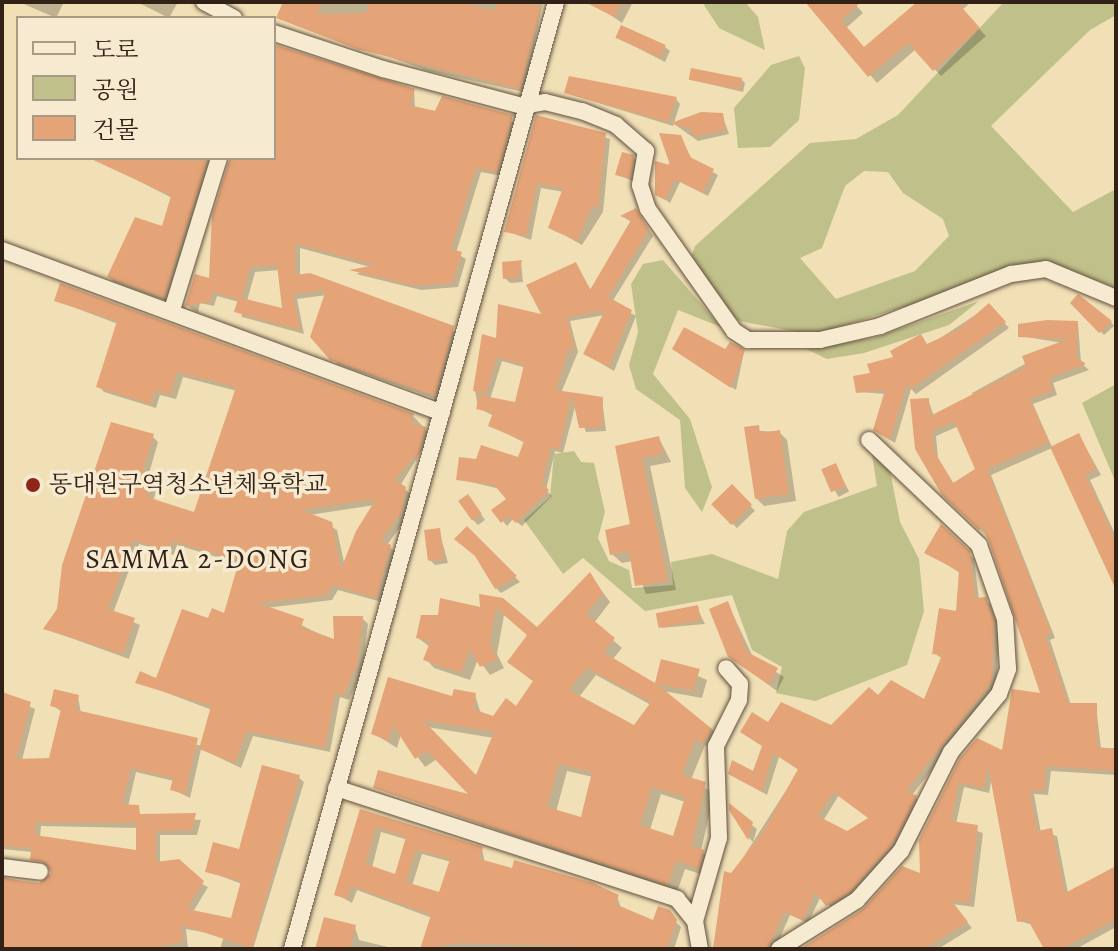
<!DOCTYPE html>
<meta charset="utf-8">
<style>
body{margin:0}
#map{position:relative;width:1118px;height:951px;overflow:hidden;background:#f1dfb6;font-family:Alegreya,"Noto Serif KR",serif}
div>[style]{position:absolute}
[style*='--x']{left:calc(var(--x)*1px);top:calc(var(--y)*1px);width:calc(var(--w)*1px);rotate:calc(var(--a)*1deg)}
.green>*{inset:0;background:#c0c08a}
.shadow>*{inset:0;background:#0003;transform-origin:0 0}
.building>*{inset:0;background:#e4a478;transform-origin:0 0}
.roads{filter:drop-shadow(0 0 2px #62503e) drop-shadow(0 0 2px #62503e)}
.minor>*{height:16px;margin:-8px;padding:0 8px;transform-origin:8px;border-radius:8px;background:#f6ead0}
.dots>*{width:22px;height:22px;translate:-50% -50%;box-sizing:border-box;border:4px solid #f6ead0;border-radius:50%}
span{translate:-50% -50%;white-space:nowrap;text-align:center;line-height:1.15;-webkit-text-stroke:7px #f6ead0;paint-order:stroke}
.poi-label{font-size:24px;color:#322116}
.left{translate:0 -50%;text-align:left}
.quarter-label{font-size:28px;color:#322116;letter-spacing:2px}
.frame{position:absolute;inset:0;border:4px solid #322116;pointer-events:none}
.legend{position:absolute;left:16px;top:16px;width:260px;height:144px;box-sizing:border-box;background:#f6ead0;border:2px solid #a89a86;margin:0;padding:10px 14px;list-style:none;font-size:24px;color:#322116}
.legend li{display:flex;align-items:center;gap:16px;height:40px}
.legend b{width:40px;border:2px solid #a89a86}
</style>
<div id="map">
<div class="green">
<div style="clip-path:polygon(702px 2px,745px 2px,758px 17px,765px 50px,719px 28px)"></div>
<div style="clip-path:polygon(evenodd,1004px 2px,1116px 2px,1116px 15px,1090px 30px,991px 126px,1073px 212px,1116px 189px,1116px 288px,1049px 262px,813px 335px,739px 321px,720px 303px,692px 255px,695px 246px,810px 143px,856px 139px,898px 115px,1004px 2px,864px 171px,888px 172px,903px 193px,943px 219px,949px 236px,915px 271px,836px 299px,800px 258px,822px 248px,845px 186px,864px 171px)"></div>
<div style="clip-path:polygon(799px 56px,805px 68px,799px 120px,770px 147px,738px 148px,734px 108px,771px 65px)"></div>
<div style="clip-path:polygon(663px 260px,721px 327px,678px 310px,653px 374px,690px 419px,712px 487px,702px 512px,685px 488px,680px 420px,636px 389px,629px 365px,638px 332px,631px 284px,643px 264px)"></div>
<div style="clip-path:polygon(979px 301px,949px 325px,864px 353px,827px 359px,806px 349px,874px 338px)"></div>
<div style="clip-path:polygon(1116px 384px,1116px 483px,1082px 403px)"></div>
<div style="clip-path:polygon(574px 451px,581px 462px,594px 463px,605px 512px,598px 538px,609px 561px,629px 570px,632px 588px,673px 585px,671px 562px,712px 554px,778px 579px,787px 531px,804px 512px,877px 486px,872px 455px,888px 460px,900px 522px,919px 559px,924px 611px,907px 665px,815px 701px,776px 693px,782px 667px,752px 650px,732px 595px,645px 611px,583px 558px,563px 574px,524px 520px,550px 497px,554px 454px)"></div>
</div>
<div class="shadow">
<div style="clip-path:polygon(19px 2px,64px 2px,56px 18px)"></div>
<div style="clip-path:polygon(137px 2px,178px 2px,169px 18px)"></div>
<div style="clip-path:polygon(289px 2px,543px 2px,524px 92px,429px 71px,290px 22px)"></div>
<div style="clip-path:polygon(592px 2px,633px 2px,622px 23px)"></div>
<div style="clip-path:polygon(808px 2px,853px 2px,863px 13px,846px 28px,865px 49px,920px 2px,971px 2px,962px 10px,986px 36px,941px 76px,916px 49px,877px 83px)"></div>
<div style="clip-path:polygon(618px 38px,665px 47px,670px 51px,665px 62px)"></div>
<div style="clip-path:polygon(evenodd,278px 48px,414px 91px,415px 108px,517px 122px,502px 176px,481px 172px,456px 253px,466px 259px,458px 287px,421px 290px,356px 274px,374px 268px,300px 248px,300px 276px,458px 333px,440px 400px,337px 364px,327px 295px,297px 299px,304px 334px,242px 317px,239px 302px,217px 296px,214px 306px,200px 303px,198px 313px,187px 305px,211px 281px,230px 158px,274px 158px,278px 48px,279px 270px,284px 310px,247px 301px,255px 272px,279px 270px)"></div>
<div style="clip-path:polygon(688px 79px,741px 79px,745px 83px,743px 92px)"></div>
<div style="clip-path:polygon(566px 93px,676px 99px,680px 104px,673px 126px)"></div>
<div style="clip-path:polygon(702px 114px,722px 115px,729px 134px,698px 141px,674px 124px)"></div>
<div style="clip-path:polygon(537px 118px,610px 139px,603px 212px,582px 245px,550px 227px,564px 192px,541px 188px,531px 240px,506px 231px)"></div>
<div style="clip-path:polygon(680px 137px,693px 161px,718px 175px,708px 196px,680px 182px,670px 203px,657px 194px)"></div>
<div style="clip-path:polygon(633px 157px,638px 162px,634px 182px,617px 174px)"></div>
<div style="clip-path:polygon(216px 158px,169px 302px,114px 282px,109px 277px,163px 228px,172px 198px,94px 158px)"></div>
<div style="clip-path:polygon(evenodd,636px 210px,653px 236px,612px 302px,636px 316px,614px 371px,585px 354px,605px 315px,570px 321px,578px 352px,561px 393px,602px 399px,606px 431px,586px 432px,576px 403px,563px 453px,555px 451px,546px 490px,552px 496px,522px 526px,513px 519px,507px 526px,494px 510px,509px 499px,500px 489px,458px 479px,519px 459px,525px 443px,490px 425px,494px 416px,478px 408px,475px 390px,497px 340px,544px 316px,576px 264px,592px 292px,632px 222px,623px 217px,636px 210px,502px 361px,526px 368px,516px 405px,490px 399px,502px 361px)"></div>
<div style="clip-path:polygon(521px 262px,523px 282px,510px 283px,505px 278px)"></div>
<div style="clip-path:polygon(evenodd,57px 301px,413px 416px,431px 435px,400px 486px,411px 494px,406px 519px,387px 545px,396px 552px,382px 602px,338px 590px,332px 600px,266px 608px,336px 642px,362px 618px,368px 624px,362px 671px,349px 700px,340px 697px,330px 752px,253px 736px,241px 768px,201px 749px,190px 798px,172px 789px,174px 781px,136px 772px,128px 807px,144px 816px,201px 820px,197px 835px,160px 835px,160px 863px,208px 887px,193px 912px,232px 921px,242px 884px,207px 871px,240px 852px,298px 777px,304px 782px,253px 949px,220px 949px,224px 936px,186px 929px,188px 949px,2px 949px,2px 877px,39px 885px,53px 873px,32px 852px,2px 849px,2px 695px,35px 709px,22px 760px,51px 760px,62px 712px,52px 705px,78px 697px,81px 713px,202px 746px,212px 710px,138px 682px,158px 680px,210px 621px,225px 615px,240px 564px,177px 545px,174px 555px,139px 544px,113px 613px,140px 625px,129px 659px,46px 629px,152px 436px,158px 442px,146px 484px,156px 491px,153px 501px,195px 514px,237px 391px,183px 377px,176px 399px,160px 395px,156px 408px,104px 392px,99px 386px,118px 324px,57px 301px,375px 505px,345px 567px,337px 530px,309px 515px,375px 505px,57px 301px,41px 826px,138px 828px,138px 852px,40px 838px,41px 826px)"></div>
<div style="clip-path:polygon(1072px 303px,1111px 322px,1114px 326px,1104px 335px)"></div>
<div style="clip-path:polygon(989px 306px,1009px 328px,916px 394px,911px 389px,895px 443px,880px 434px,886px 394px,858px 392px,920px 336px,928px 346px)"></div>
<div style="clip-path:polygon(evenodd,1078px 323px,1081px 363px,1089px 370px,1053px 383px,1057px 395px,1033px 404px,1052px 447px,1079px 435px,1101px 475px,1090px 480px,1116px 536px,1116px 586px,1052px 448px,991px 475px,1055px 638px,1050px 640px,1071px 705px,1096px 705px,1101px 749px,1116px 748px,1116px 775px,1051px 771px,1048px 795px,1034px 794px,1041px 833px,1057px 836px,1068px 893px,1116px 869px,1116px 927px,1076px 949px,1046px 949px,1033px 925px,1019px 921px,992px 777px,989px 793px,964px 787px,956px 824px,983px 833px,974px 907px,952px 904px,972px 928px,938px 949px,802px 949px,922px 876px,962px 759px,1003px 753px,1042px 695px,991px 540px,944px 493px,917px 448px,928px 400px,934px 416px,975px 399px,972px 393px,1063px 343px,1020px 336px,1078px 323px,959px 426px,978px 469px,954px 484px,938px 458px,936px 436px,959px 426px)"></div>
<div style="clip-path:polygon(744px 352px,736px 390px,679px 353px,726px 352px)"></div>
<div style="clip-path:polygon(746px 430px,779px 432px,787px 440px,796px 501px,764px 506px,756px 498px)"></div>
<div style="clip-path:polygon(659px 438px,671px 462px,650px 466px,676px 590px,646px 594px,633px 561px,622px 563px,612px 554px,633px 526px,617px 447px)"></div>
<div style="left:835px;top:465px;width:30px;height:12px;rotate:62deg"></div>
<div style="left:732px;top:487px;width:33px;height:25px;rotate:46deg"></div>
<div style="clip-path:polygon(472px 501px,485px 520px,478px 525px,473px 520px)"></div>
<div style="clip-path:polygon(evenodd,941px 527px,974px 559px,979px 599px,990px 604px,999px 628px,996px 688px,912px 795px,921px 803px,897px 850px,855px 896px,833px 910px,821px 896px,808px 923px,790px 915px,775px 949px,713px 949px,732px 875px,799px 770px,779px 757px,767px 795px,730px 773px,755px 774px,768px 725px,831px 727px,878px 698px,925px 701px,943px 659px,934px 653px,958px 613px,960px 573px,927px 552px,941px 527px,839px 795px,870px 819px,847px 834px,823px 821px,839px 795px)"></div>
<div style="clip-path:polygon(467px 529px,520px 582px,501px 593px,496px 588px)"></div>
<div style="clip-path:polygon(439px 530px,448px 563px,435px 565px,430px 560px)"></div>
<div style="clip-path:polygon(evenodd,590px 575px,610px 602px,594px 623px,622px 648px,612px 660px,656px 686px,663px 661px,707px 680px,702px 698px,663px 691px,719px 735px,712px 750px,705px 745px,691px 780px,714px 793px,701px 851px,712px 860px,707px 876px,685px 869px,677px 892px,375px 788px,475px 798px,437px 759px,425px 767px,401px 734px,397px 748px,373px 733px,454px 699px,475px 695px,481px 714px,493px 718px,516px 709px,534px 682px,509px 662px,529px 636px,504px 615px,497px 654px,504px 668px,490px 675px,478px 659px,470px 680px,434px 668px,426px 659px,430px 647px,418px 638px,483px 610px,481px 597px,537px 629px,590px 575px,596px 675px,651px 705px,635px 727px,579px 697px,596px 675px,590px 575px,427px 727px,494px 738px,477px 778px,427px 727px,590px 575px,567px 771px,593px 777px,582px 819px,556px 812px,567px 771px,590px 575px,661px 794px,685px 802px,674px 838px,650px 830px,661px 794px)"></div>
<div style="clip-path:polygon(728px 604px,753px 657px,784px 677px,777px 691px,729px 656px)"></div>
<div style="clip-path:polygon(697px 608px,705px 624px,661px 628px)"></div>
<div style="clip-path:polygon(731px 810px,757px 829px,753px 842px,749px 838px)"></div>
<div style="clip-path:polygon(evenodd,361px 812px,482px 849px,485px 863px,617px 896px,621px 908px,654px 922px,675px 921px,681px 927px,674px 949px,422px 949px,432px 918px,357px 890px,352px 903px,336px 894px,361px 812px,381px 832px,408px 840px,396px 876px,372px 868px,381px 832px,361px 812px,422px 854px,451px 862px,441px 894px,412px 886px,422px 854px)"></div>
<div style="clip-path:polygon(355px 927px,359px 940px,396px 949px,318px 947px)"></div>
</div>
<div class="building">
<div style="clip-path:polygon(283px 2px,322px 2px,317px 14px,366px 13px,369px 2px,459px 2px,494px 11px,497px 2px,541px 6px,520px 89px,357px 49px,276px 18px)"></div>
<div style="clip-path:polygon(585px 2px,622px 2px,614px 17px)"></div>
<div style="clip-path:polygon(805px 2px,861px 2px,841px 20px,864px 47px,917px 2px,957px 2px,980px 28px,933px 71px,908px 43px,868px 77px)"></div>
<div style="left:621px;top:25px;width:49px;height:14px;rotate:24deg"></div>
<div style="clip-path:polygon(evenodd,276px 45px,415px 89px,409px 105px,435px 111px,442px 96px,513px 115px,497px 172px,476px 168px,451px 249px,462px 252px,453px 283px,414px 286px,349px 270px,376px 265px,295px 244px,295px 275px,310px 273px,454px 326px,435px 396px,330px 360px,310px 337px,326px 290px,293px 294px,300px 330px,234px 312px,238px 299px,212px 292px,210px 302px,185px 306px,195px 274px,209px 278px,212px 216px,230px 158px,274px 158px,276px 45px,277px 265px,282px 308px,242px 298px,250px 267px,277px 265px)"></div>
<div style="left:691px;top:68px;width:52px;height:12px;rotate:11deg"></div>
<div style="clip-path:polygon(569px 76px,677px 97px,668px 122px,564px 93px)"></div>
<div style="clip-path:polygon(701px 112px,723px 113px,726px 130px,692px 137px,693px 130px,671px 123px)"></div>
<div style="clip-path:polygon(536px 115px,606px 133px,598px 208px,592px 206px,577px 241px,548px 228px,563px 188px,537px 184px,526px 236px,504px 232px)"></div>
<div style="clip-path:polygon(659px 133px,681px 135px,690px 157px,714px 169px,703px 193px,675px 179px,665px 200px,655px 195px,655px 161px,670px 165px)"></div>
<div style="clip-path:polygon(622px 152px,634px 155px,630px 179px,615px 175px)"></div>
<div style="clip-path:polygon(89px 158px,207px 161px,164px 298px,107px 277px,135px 217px,162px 226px,171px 196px)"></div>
<div style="clip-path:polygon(636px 208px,649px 230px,608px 297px,632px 310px,609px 367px,583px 354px,605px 310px,567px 317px,575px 350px,569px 347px,556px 390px,603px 397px,602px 427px,579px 428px,572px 395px,559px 449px,551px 447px,542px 483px,549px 490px,516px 523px,508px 516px,501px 523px,491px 510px,506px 499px,494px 485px,456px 480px,459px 457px,476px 459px,481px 445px,518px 457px,524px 441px,488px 426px,493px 413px,476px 409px,479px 395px,515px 402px,524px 365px,497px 357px,486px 394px,473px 391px,482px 334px,496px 338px,498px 304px,541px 314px,526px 285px,576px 262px,590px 290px,631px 220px,620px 216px)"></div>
<div style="clip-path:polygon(522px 260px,518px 278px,503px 279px,502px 262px)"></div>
<div style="clip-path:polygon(evenodd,60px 283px,414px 414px,411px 423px,426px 427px,416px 462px,416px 455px,395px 480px,406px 487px,401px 513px,381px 540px,391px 545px,376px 598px,332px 585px,326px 595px,258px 603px,304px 619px,301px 627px,334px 639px,333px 616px,363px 616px,357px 665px,343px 696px,335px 693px,325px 748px,247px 731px,235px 763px,199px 749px,211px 706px,135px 683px,140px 671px,156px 678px,182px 609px,208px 618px,212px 608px,224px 613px,239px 561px,172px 541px,168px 551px,133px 540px,108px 609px,135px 618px,123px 654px,43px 629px,57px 609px,62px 565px,111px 422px,154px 434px,140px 480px,151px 483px,147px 497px,194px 512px,236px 387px,177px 372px,170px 395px,155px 390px,151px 404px,96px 387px,117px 321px,54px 301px,60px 283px,376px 499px,356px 531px,341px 569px,332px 522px,302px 510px,376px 499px)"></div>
<div style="clip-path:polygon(1078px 294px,1112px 321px,1099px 333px,1070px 303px)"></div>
<div style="clip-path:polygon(989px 303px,1006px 322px,909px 390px,908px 380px,890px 440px,873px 430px,885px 390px,856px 393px,853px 376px,870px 373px,867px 364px,893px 357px,890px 351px,921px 334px,927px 344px,959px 329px)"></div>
<div style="clip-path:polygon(evenodd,1047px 320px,1078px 321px,1076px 357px,1086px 364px,1049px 378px,1053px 390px,1030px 399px,1049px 442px,987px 469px,1051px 633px,1045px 635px,1068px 703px,1097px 703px,1097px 747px,1116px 749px,1116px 771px,1046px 766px,1044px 791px,1030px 790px,1037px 831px,1052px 828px,1065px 893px,1116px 866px,1116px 919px,1062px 949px,1044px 949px,1028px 920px,1017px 922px,988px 765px,984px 788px,959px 783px,951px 821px,978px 825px,969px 903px,951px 900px,968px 922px,924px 949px,800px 949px,863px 909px,902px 866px,920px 873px,919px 840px,960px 758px,977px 738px,1002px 750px,1012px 689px,1040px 693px,989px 541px,980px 524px,980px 531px,942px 495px,915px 449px,910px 399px,929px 398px,930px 416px,1026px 367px,1022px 356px,1068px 339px,1018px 337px,1018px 324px,1047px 320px,954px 421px,975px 469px,953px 483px,934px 451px,932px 431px,954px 421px)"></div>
<div style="clip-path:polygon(684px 327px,725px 349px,730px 342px,745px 350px,731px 388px,672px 349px)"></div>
<div style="clip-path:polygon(759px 425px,760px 433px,780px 430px,789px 494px,755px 499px,744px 427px)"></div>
<div style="clip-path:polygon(1079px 433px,1096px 469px,1085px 474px,1116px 541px,1116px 590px,1050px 447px)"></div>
<div style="clip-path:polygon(659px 436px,663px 454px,642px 458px,668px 581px,635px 586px,629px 551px,610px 555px,605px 530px,630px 524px,615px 446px)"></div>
<div style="left:836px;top:463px;width:25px;height:16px;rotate:67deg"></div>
<div style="left:732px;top:484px;width:29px;height:29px;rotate:46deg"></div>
<div style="left:468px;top:494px;width:24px;height:12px;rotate:55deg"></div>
<div style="clip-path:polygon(evenodd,941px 524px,970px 551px,975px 598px,986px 597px,994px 621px,992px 682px,907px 790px,917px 796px,892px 845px,850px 892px,826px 906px,815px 892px,803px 920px,784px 912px,768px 949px,713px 949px,724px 871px,731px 873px,764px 831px,798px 769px,773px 753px,762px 792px,728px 774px,732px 760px,753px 771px,762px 746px,740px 732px,752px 712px,768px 722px,781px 702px,831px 725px,869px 687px,878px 695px,891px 680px,924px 699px,942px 655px,932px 654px,939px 608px,956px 611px,959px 571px,924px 553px,941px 524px,833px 792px,868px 818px,847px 831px,818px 816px,833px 792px)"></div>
<div style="clip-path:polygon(467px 526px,517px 576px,495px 589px,475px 556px,454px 539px)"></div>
<div style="left:440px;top:528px;width:31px;height:16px;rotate:83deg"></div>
<div style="clip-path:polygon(evenodd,590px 572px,603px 593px,586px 614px,615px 638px,603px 652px,655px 683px,661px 659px,700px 669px,693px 691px,657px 684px,712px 729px,703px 744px,696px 738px,682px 775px,706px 782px,692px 846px,704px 850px,699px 869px,676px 861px,668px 885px,373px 788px,378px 770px,468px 794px,427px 751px,415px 759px,393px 725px,389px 741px,371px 734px,388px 677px,452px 696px,454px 689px,476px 693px,473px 709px,493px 716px,506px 698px,516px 706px,533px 681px,507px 662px,527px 635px,496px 608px,490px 643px,497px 659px,480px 667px,470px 649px,461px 673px,423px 660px,430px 642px,416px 638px,421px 615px,438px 615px,440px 598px,480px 607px,479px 594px,503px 598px,537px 627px,590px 572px,587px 668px,651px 702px,634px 725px,569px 690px,587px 668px,590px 572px,423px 720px,494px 732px,476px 775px,423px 720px,590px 572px,559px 764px,592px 772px,581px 817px,547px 807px,559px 764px,590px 572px,652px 787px,685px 797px,673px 836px,640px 825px,652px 787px)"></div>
<div style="clip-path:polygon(728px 601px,747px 652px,778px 668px,769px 685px,728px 657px,709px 609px)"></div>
<div style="left:698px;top:605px;width:15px;height:43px;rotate:79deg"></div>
<div style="clip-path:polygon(evenodd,54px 689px,79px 695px,76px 710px,198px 738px,185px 794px,170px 790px,173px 778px,131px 768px,122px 804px,139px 805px,140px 814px,196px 813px,192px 830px,156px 831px,156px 862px,179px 859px,204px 881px,187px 909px,231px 918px,241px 881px,205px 872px,213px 842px,239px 849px,262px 765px,300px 775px,252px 948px,181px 925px,183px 942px,143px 949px,2px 949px,2px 878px,39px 883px,51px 873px,46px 863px,30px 860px,31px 848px,3px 846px,2px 692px,31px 702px,16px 759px,49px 758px,61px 709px,50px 706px,54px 689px,36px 822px,136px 823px,136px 850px,35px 835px,36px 822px)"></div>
<div style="clip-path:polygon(729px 803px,753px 822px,748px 840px,729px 810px)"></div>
<div style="clip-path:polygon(evenodd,360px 809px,483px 847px,480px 859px,512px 868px,514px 860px,593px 883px,619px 895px,615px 904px,653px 920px,658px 906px,670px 910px,677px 920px,667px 949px,461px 943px,420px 949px,431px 915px,351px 886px,347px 899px,334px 895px,360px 809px,376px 827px,406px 837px,395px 874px,366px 864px,376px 827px,360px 809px,416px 850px,450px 859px,439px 892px,406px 882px,416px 850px)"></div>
<div style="clip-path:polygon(324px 917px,356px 925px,350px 947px,315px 949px)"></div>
</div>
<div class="roads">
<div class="minor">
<div style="--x:204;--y:2;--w:34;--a:28"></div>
<div style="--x:274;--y:33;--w:115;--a:18.3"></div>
<div style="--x:383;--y:69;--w:144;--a:14.9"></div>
<div style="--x:522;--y:106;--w:23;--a:-10"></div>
<div style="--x:545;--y:102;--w:38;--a:14"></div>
<div style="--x:582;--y:111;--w:37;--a:22"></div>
<div style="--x:616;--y:125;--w:40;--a:41"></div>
<div style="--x:646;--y:151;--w:35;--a:100"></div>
<div style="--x:640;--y:185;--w:25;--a:72"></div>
<div style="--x:648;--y:209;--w:149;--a:54.8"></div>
<div style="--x:734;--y:331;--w:17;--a:33"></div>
<div style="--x:748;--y:340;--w:72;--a:0"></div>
<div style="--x:820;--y:340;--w:62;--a:-13.1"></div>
<div style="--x:880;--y:326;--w:141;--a:-21.7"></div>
<div style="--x:1011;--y:274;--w:35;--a:-8"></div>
<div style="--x:1046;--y:269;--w:76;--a:22.5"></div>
<div style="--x:2;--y:250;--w:469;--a:20.3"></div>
<div style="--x:172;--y:310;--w:159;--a:-72.8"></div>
<div style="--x:336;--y:788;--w:359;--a:18"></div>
<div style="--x:677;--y:899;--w:28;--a:51"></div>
<div style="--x:695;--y:921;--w:28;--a:80"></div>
<div style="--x:2;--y:867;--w:38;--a:7"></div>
<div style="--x:695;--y:921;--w:86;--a:-73.9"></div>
<div style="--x:719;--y:838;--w:92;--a:-91.9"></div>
<div style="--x:716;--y:746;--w:51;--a:-63.4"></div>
<div style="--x:739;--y:700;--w:16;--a:-86"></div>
<div style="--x:740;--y:684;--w:21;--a:-131"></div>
<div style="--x:292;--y:949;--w:983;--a:-74.42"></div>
<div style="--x:779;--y:949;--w:92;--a:-32.1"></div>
<div style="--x:857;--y:900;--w:66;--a:-48.1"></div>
<div style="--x:901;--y:851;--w:111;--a:-63.2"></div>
<div style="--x:951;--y:752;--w:75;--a:-50.4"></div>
<div style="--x:999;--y:694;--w:27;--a:-70"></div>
<div style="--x:1008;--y:669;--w:50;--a:-93.4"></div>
<div style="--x:1005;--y:619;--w:78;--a:-109.4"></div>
<div style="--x:979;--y:545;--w:152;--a:-136.3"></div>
</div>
</div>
<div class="dots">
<div style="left:33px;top:485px;background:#8f2418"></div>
</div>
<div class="poi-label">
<span class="left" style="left:49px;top:485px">동대원구역청소년체육학교</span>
</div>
<div class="quarter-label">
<span style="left:198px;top:559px">SAMMA 2-DONG</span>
</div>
<div class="frame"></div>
<ul class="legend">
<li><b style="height:10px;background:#f6ead0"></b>도로</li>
<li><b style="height:22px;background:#c0c08a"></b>공원</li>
<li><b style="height:22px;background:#e4a478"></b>건물</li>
</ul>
</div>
